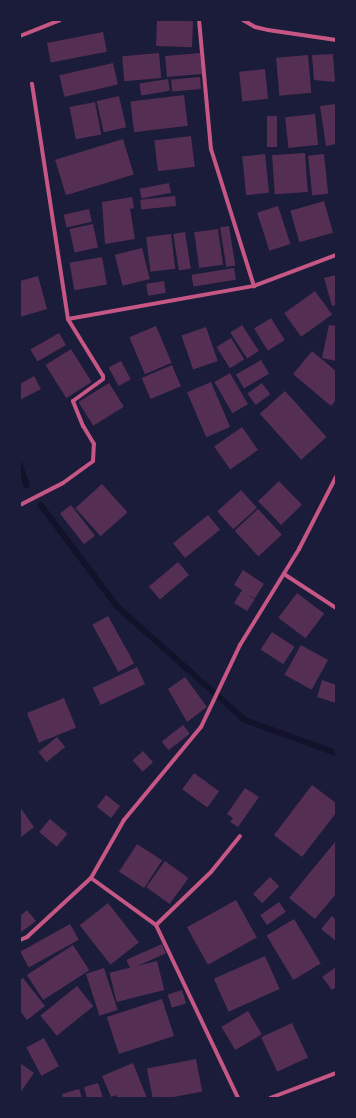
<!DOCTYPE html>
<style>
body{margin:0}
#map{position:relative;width:356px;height:1118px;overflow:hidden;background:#1b1b3a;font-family:"DejaVu Sans",sans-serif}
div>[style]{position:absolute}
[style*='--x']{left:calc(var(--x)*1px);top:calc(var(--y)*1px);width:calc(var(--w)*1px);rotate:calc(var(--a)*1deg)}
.stream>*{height:5.5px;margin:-2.75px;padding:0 2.75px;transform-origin:2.75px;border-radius:2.75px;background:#12122b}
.building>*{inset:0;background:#542f53;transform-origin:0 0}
.minor>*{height:4px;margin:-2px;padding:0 2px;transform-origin:2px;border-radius:2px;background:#c65784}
span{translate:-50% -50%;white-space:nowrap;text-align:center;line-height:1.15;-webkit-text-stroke:3.5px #1b1b3a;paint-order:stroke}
.frame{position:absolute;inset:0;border:21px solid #1b1b3a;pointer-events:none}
</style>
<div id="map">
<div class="stream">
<div style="--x:20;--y:464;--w:22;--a:72"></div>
<div style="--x:41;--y:505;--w:126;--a:53"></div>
<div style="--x:117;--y:606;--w:171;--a:41.7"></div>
<div style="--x:245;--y:720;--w:97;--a:19.9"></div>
</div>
<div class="building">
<div style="left:157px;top:20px;width:36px;height:26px;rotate:2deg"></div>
<div style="left:103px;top:32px;width:20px;height:57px;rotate:79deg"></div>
<div style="left:159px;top:53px;width:25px;height:37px;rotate:85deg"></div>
<div style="left:200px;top:53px;width:21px;height:35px;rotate:85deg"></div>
<div style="clip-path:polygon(333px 54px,335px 82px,314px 80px,312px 55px)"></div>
<div style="left:308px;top:55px;width:38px;height:32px;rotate:85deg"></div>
<div style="left:113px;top:63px;width:22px;height:55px;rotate:77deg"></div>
<div style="left:265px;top:69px;width:30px;height:26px;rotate:84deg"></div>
<div style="left:200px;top:77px;width:12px;height:29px;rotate:85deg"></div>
<div style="left:168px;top:79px;width:12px;height:29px;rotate:81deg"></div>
<div style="left:184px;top:95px;width:31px;height:54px;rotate:83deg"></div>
<div style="left:119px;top:96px;width:32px;height:23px;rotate:77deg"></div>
<div style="left:95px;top:102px;width:33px;height:26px;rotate:79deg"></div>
<div style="clip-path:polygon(336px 104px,336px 144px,326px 146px,320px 106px)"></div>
<div style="left:315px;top:114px;width:31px;height:30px;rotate:84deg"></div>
<div style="left:267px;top:116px;width:10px;height:31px"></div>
<div style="left:191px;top:136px;width:31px;height:37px;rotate:83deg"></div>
<div style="left:123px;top:139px;width:37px;height:71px;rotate:73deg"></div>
<div style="left:305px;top:153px;width:39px;height:33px;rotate:86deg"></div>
<div style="left:265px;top:154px;width:39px;height:23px;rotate:84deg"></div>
<div style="left:324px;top:154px;width:40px;height:16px;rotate:84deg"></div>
<div style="left:169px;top:183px;width:10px;height:30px;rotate:79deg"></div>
<div style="left:175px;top:196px;width:10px;height:35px;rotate:84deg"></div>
<div style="clip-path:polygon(132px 197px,134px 208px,130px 209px,135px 239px,105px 244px,102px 202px)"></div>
<div style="left:324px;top:201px;width:33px;height:35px;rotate:74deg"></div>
<div style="left:278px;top:206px;width:40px;height:22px;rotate:72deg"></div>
<div style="left:89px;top:209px;width:13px;height:26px;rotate:77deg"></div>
<div style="left:93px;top:224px;width:24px;height:24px;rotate:78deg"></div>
<div style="left:229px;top:226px;width:40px;height:9px;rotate:81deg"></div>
<div style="left:218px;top:229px;width:36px;height:24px;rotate:82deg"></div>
<div style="left:185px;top:232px;width:37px;height:12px;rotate:81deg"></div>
<div style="left:171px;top:234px;width:35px;height:25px;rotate:83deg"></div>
<div style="left:142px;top:248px;width:32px;height:28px;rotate:76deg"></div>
<div style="left:102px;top:257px;width:28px;height:33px;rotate:80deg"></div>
<div style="left:234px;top:268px;width:12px;height:43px;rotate:81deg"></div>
<div style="clip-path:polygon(336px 275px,336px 305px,332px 306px,324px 278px)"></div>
<div style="clip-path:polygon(38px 276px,47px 309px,20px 317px,20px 281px)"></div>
<div style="left:164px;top:281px;width:12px;height:18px;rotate:81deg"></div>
<div style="left:315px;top:291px;width:29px;height:38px;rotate:54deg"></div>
<div style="left:271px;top:318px;width:26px;height:20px;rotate:58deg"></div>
<div style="left:242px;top:325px;width:31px;height:14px;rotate:57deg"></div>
<div style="clip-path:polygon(329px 325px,336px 326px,336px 361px,322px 358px)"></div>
<div style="left:156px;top:326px;width:40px;height:29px;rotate:67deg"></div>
<div style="left:206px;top:327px;width:36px;height:26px;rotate:71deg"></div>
<div style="left:59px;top:333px;width:14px;height:33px;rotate:60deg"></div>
<div style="left:231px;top:338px;width:25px;height:17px;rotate:58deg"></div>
<div style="left:71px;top:349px;width:39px;height:30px;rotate:58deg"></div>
<div style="clip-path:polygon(312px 351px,336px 371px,336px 400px,331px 406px,293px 374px)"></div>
<div style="left:261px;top:360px;width:16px;height:29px;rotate:60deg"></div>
<div style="left:121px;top:361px;width:21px;height:14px;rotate:62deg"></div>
<div style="left:172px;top:365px;width:23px;height:33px;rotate:67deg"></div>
<div style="left:230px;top:373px;width:36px;height:18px;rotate:60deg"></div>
<div style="clip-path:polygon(34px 376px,41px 389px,20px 400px,20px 384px)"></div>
<div style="left:211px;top:382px;width:49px;height:26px;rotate:67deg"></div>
<div style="left:109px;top:383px;width:28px;height:36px;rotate:58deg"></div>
<div style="left:262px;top:383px;width:14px;height:18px;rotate:54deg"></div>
<div style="left:285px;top:391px;width:62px;height:34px;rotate:48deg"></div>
<div style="left:242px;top:427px;width:28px;height:34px;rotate:55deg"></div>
<div style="left:279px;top:481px;width:33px;height:29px;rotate:46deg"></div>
<div style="left:102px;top:484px;width:38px;height:36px;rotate:48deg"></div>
<div style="left:241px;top:490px;width:24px;height:32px;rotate:48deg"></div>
<div style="left:71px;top:505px;width:39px;height:14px;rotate:52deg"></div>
<div style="left:258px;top:509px;width:35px;height:32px;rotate:47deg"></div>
<div style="left:208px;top:515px;width:19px;height:45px;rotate:51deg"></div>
<div style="left:178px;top:562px;width:17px;height:38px;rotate:50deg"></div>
<div style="clip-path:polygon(243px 570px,264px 584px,255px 598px,248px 595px,255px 599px,247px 611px,234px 603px,242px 590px,234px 585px)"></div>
<div style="left:297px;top:593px;width:34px;height:31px;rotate:37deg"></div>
<div style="left:108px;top:616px;width:54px;height:18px;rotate:61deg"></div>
<div style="left:272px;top:632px;width:27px;height:21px;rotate:33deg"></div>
<div style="left:301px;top:645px;width:31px;height:34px;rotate:29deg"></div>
<div style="left:137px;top:667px;width:19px;height:49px;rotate:65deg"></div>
<div style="clip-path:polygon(185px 677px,207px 707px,187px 722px,168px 689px)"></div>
<div style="clip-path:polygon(322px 680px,336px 685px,336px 703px,317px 697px)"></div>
<div style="left:64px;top:698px;width:32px;height:40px;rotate:68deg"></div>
<div style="left:183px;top:725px;width:11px;height:27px;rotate:52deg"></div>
<div style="left:57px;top:737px;width:13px;height:24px;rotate:51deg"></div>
<div style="left:143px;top:751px;width:15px;height:14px;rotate:48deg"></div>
<div style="left:194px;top:773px;width:31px;height:20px;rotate:36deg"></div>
<div style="clip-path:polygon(312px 785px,336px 803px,336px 813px,302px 857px,274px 835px)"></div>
<div style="clip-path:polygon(245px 788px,259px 797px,238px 827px,230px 822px,233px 818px,227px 814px)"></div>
<div style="left:106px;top:795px;width:18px;height:15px;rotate:38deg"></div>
<div style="clip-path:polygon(20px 807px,34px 827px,20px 838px)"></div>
<div style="left:50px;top:819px;width:23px;height:17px;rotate:40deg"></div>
<div style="clip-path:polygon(335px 842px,336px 894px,315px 919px,289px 898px)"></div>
<div style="left:137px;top:844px;width:30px;height:33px;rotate:33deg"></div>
<div style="left:165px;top:861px;width:29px;height:32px;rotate:36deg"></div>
<div style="left:270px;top:877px;width:13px;height:24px;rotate:45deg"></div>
<div style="left:236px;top:900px;width:43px;height:56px;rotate:61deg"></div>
<div style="left:279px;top:902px;width:12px;height:23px;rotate:55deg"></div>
<div style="left:108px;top:903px;width:50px;height:36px;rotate:52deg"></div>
<div style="clip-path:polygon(27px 910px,36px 921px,20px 933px,20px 916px)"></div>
<div style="clip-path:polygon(332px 916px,336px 920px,336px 941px,321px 929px)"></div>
<div style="left:294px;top:919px;width:52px;height:32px;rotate:59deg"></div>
<div style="left:70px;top:924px;width:18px;height:57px;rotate:61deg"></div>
<div style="left:162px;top:944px;width:10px;height:39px;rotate:66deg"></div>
<div style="left:73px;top:945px;width:30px;height:55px;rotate:57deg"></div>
<div style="left:265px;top:956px;width:36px;height:56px;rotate:66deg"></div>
<div style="left:157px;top:961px;width:30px;height:49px;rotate:76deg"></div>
<div style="clip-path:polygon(336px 967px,336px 987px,332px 990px,322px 977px)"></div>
<div style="left:104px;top:968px;width:44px;height:19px;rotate:72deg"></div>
<div style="clip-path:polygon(23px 978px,45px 1006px,27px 1020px,20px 1011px,20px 980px)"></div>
<div style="left:77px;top:986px;width:26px;height:47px;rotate:51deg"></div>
<div style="left:182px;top:990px;width:14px;height:15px;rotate:73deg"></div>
<div style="left:162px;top:999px;width:39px;height:58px;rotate:72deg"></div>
<div style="left:248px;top:1011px;width:27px;height:31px;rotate:59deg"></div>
<div style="left:292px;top:1023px;width:38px;height:34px;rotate:65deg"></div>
<div style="left:44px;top:1038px;width:32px;height:20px;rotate:62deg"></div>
<div style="left:196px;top:1059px;width:33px;height:50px;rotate:79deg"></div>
<div style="clip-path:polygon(20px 1063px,34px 1073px,20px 1093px)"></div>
<div style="clip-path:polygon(133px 1063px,147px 1098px,117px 1098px,116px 1095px,111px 1097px,102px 1076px)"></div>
<div style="clip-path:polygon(98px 1083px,103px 1098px,87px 1098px,84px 1087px)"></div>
<div style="clip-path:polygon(79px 1089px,82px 1098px,63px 1098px,62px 1094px)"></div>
</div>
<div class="minor">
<div style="--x:199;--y:20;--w:130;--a:84.7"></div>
<div style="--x:211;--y:149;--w:144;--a:72.6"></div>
<div style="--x:243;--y:20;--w:14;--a:30"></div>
<div style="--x:255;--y:27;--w:13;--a:13"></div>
<div style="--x:268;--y:30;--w:69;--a:8.4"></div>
<div style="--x:20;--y:36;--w:43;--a:-21.8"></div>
<div style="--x:68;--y:319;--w:189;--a:-10.1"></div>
<div style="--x:254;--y:286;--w:88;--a:-20.7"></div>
<div style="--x:20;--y:505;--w:48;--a:-27.1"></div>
<div style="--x:63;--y:483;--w:37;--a:-36"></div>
<div style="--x:93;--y:461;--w:17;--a:-87"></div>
<div style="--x:94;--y:444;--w:21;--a:-121"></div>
<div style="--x:83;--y:426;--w:27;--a:-112"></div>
<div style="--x:73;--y:401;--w:37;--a:-36"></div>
<div style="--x:103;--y:379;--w:3;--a:-90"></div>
<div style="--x:103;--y:376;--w:67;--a:-121.6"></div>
<div style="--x:68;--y:319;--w:238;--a:-98.7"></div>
<div style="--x:284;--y:574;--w:62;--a:33.2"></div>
<div style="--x:91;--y:878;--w:80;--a:35.9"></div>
<div style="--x:156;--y:925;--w:191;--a:64.6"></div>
<div style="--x:156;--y:925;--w:76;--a:-43.9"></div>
<div style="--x:211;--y:872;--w:46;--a:-51.1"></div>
<div style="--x:20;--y:940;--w:8;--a:-23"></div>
<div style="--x:27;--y:937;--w:87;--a:-42.7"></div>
<div style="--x:91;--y:878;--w:67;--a:-60.4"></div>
<div style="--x:124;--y:820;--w:121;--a:-50.4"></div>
<div style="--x:201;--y:727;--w:91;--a:-64.6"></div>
<div style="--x:240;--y:645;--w:113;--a:-58.4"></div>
<div style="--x:299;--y:549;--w:81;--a:-62.8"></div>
<div style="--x:270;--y:1098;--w:71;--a:-20.7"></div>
</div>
<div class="frame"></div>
</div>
